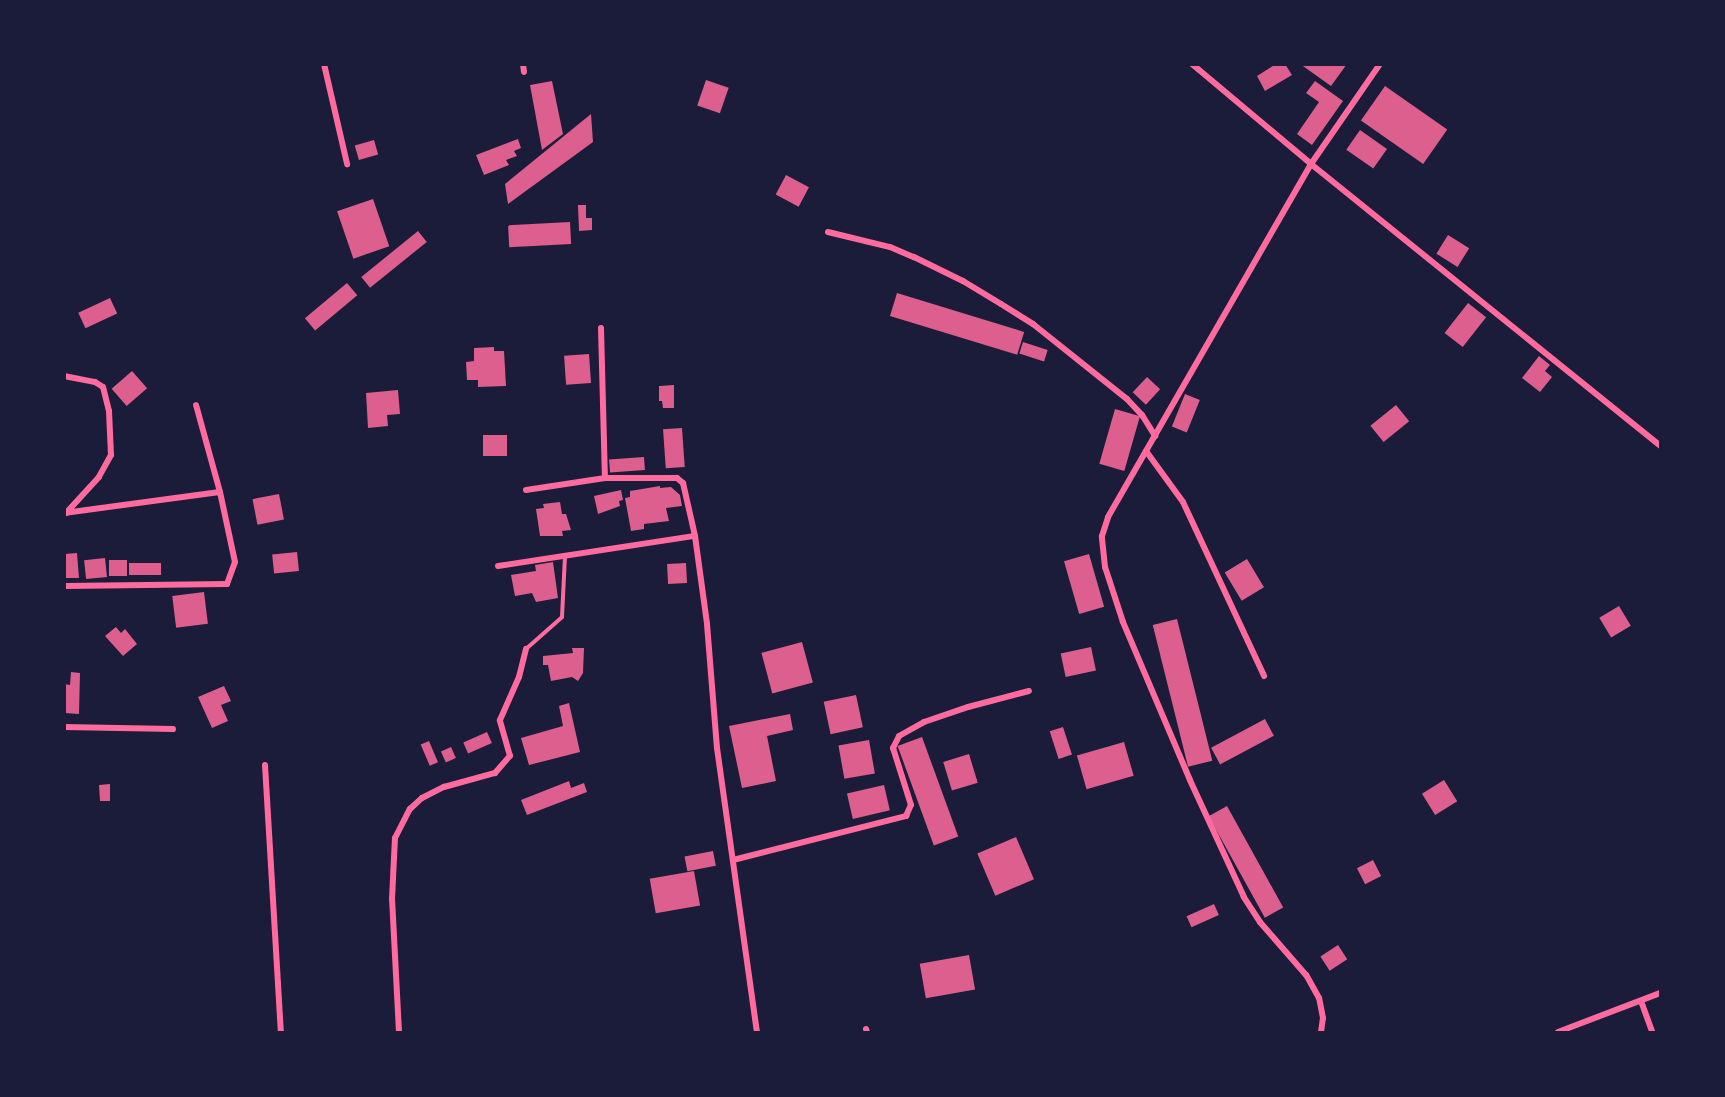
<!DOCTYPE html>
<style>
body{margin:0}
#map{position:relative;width:1725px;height:1097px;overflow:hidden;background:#1b1b3a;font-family:Commissioner,sans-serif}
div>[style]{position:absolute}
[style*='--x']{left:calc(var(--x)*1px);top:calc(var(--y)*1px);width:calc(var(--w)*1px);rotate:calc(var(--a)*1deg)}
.building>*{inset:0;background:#dd5f8e;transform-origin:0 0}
.service>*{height:4px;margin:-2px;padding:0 2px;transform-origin:2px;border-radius:2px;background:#ff6b9d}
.minor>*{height:6px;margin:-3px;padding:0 3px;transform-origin:3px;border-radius:3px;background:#ff6b9d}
span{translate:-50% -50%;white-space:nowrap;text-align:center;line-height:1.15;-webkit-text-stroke:6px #1b1b3a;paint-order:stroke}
.frame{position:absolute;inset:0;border:66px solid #1b1b3a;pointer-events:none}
</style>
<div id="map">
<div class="building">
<div style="clip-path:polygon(1276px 64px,1285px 64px,1292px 75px,1265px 91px,1257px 76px)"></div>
<div style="clip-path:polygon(1300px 64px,1347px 64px,1331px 86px)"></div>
<div style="left:706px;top:80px;width:24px;height:27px;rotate:19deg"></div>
<div style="clip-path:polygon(552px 81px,563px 134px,542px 150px,530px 85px)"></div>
<div style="clip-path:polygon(1315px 81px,1343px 101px,1312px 145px,1297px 134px,1319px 102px,1306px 93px)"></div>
<div style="left:1385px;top:86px;width:76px;height:42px;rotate:35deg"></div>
<div style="clip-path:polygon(591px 114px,593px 142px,508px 204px,505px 184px)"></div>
<div style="left:1360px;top:130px;width:33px;height:24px;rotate:35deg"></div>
<div style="clip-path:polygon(518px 139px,521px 148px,514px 151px,517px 156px,506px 160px,509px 165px,484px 175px,476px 155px)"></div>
<div style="left:374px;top:140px;width:15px;height:20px;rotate:74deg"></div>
<div style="left:786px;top:175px;width:26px;height:22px;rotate:28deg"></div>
<div style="left:373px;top:199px;width:50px;height:38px;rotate:71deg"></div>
<div style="clip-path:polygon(578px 205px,586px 205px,586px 218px,592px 218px,592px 230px,579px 231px)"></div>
<div style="left:570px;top:222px;width:22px;height:62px;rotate:87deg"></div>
<div style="left:418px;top:231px;width:14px;height:73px;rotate:51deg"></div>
<div style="left:1448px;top:235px;width:25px;height:22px;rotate:32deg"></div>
<div style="left:347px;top:283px;width:16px;height:55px;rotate:50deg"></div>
<div style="left:897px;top:293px;width:133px;height:24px;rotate:17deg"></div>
<div style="left:110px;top:298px;width:17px;height:35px;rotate:65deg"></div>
<div style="left:1468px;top:303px;width:23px;height:38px;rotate:38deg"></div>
<div style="left:1023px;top:342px;width:26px;height:12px;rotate:18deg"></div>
<div style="clip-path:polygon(494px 347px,494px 351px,504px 351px,506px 386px,478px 387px,478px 380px,467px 380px,466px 362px,474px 361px,474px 348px)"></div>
<div style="left:589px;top:354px;width:29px;height:25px;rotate:86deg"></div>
<div style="clip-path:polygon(1539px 356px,1550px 365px,1545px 371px,1552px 377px,1540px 392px,1522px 378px)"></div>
<div style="left:132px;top:371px;width:23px;height:27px;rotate:49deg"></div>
<div style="left:1147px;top:377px;width:18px;height:21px;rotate:43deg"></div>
<div style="clip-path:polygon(674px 385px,674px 408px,663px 408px,662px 401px,659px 401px,659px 386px)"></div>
<div style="clip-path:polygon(398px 390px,400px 414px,387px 415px,388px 426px,368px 428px,366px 393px)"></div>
<div style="left:1185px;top:394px;width:16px;height:35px;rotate:22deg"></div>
<div style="left:1396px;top:405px;width:21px;height:33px;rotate:51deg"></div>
<div style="left:1115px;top:409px;width:26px;height:57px;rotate:16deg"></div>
<div style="left:682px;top:428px;width:39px;height:19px;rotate:86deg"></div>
<div style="left:483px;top:435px;width:24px;height:21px"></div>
<div style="left:644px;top:457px;width:13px;height:35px;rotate:86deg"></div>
<div style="clip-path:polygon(660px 486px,660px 488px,671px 487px,680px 495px,682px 506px,666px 508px,669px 521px,644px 524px,644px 529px,631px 531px,625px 498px,630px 497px,630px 491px)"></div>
<div style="clip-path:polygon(621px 490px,623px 500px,619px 501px,620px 506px,598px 514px,594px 496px)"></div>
<div style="left:279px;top:494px;width:26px;height:27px;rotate:79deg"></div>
<div style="clip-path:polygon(560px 502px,562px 514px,566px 514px,571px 530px,562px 531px,563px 536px,540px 536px,536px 509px,544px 508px,543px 504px)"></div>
<div style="left:297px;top:552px;width:19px;height:25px;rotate:84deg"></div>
<div style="clip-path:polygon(77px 553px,79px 578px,64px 578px,64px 554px)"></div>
<div style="left:1089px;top:554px;width:55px;height:26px;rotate:74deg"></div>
<div style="left:105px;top:558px;width:19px;height:21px;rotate:84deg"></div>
<div style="left:1247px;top:559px;width:33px;height:26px;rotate:59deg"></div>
<div style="left:109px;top:560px;width:18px;height:16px"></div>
<div style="clip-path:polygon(553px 562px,558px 598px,536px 602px,532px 593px,515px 596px,511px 575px,536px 571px,535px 565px)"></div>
<div style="left:129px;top:563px;width:32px;height:12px"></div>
<div style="left:686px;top:563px;width:20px;height:19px;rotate:87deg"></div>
<div style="left:204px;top:592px;width:32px;height:32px;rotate:83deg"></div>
<div style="left:1619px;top:606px;width:23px;height:23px;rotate:59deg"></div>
<div style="left:1177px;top:619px;width:146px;height:25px;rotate:76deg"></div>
<div style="clip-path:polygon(116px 627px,121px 633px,125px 629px,137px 644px,123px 656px,105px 636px)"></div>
<div style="left:802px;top:642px;width:42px;height:42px;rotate:75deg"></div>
<div style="left:1091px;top:647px;width:24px;height:31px;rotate:78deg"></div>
<div style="clip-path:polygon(572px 648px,584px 648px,583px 673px,578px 681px,572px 677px,551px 681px,548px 665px,543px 665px,543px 656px,573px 653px)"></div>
<div style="clip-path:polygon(71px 672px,80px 673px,79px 714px,64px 713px,64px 684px,70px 685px)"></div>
<div style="clip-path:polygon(224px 686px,231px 701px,221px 705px,228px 721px,212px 728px,198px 697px)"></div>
<div style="left:856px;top:695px;width:33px;height:33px;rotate:78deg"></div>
<div style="clip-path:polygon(569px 703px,580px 752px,529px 765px,521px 738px,563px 726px,559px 706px)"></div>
<div style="clip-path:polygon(790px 714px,793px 730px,767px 736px,776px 781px,742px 788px,729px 726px)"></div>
<div style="left:1265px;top:719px;width:19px;height:61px;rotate:62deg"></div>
<div style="left:1063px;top:727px;width:29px;height:14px;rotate:72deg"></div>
<div style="left:487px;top:732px;width:12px;height:26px;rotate:66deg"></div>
<div style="left:922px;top:737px;width:106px;height:26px;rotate:70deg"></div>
<div style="left:869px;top:740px;width:34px;height:31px;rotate:80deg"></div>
<div style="left:429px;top:741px;width:23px;height:9px;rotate:67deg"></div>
<div style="left:1124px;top:742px;width:35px;height:49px;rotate:74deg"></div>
<div style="left:451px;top:747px;width:12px;height:11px;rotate:66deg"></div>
<div style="left:969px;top:754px;width:30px;height:27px;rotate:73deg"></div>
<div style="left:1444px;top:780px;width:25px;height:26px;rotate:58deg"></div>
<div style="clip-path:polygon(569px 781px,571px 788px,584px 783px,587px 792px,527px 815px,521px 800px)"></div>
<div style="clip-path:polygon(110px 784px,110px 801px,100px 801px,99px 785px)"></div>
<div style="left:884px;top:785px;width:26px;height:38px;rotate:77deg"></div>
<div style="left:1227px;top:806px;width:116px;height:21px;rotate:61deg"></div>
<div style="left:1016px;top:837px;width:46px;height:42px;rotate:67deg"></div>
<div style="left:713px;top:851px;width:15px;height:29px;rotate:79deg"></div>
<div style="left:1373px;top:860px;width:18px;height:18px;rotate:63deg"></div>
<div style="left:694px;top:871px;width:35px;height:45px;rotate:80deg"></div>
<div style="left:1214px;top:904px;width:12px;height:30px;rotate:66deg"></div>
<div style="left:1338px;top:945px;width:17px;height:21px;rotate:57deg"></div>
<div style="left:969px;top:955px;width:35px;height:50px;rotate:80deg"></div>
</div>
<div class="service">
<div style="--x:526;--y:649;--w:48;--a:-41.6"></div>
<div style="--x:562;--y:617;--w:61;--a:-87.2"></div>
</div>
<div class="minor">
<div style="--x:324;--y:64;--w:103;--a:77"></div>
<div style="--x:523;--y:64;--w:8;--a:83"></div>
<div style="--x:1192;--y:64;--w:155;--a:40"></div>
<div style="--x:1311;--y:164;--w:449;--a:38.9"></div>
<div style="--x:828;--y:232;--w:64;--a:13.6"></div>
<div style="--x:890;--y:247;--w:26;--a:23"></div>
<div style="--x:914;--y:257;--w:55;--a:26.1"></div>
<div style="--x:963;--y:281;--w:44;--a:31.2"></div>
<div style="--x:1001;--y:304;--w:38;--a:32"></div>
<div style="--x:1033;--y:324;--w:120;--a:38.6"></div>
<div style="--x:1127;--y:399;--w:22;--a:47"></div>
<div style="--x:1142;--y:415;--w:25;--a:58"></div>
<div style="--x:601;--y:328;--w:150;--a:88.5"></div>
<div style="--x:64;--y:376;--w:32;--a:11"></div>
<div style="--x:95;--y:382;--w:9;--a:32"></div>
<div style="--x:103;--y:387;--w:25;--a:76"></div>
<div style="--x:109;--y:411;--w:44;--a:87.4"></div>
<div style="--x:111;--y:455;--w:25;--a:119"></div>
<div style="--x:99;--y:477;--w:49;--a:132.5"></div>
<div style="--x:1146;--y:451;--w:63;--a:54"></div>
<div style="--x:1183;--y:502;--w:192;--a:65"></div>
<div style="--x:526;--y:490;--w:80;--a:-8.6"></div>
<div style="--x:605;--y:478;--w:72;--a:0"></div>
<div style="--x:677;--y:478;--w:8;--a:40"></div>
<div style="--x:683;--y:483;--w:54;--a:77.2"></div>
<div style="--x:695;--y:536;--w:89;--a:82.2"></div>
<div style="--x:707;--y:624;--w:124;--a:85.4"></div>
<div style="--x:717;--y:748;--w:287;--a:82"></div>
<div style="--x:64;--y:513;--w:157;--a:-7.7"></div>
<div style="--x:220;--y:492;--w:90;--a:-105.4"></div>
<div style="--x:498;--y:566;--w:199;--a:-8.7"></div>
<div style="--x:64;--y:586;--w:163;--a:-0.7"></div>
<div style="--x:227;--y:584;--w:23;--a:-70"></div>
<div style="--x:235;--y:562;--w:72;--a:-102.1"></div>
<div style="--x:64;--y:727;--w:109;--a:1.1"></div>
<div style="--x:265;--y:765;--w:267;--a:86.6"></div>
<div style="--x:733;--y:860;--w:179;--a:-14.3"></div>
<div style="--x:906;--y:816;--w:12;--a:-66"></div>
<div style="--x:911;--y:805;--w:60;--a:-107.5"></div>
<div style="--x:893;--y:748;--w:13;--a:-63"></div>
<div style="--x:899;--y:736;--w:29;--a:-29"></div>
<div style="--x:924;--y:722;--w:46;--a:-18.8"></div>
<div style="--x:968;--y:707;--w:63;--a:-14.7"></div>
<div style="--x:1641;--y:1001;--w:33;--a:70"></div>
<div style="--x:866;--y:1029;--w:3;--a:72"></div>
<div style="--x:399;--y:1032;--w:133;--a:-93"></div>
<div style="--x:392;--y:899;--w:61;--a:-87.2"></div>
<div style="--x:395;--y:838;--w:33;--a:-63"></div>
<div style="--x:410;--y:809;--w:16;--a:-43"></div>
<div style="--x:422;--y:798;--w:25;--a:-27"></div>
<div style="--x:444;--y:787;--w:53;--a:-15.4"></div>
<div style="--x:495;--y:773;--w:23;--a:-49"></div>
<div style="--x:510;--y:756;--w:37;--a:-106"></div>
<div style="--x:500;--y:720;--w:47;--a:-66.2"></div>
<div style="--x:519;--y:677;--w:29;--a:-76"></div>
<div style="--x:1321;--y:1032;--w:14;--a:-82"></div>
<div style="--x:1323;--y:1018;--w:20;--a:-101"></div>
<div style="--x:1319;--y:998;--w:26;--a:-119"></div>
<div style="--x:1306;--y:975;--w:70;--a:-131"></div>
<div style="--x:1260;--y:922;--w:30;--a:-123"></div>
<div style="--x:1244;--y:897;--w:129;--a:-114.8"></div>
<div style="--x:1190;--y:780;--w:172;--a:-113"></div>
<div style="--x:1123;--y:622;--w:58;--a:-108.1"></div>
<div style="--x:1105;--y:567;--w:31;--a:-96"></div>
<div style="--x:1102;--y:536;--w:20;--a:-72"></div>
<div style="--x:1108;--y:517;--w:407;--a:-60.1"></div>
<div style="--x:1311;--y:164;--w:121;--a:-55.4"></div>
<div style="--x:1558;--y:1032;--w:109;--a:-20.9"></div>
</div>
<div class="frame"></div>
</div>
